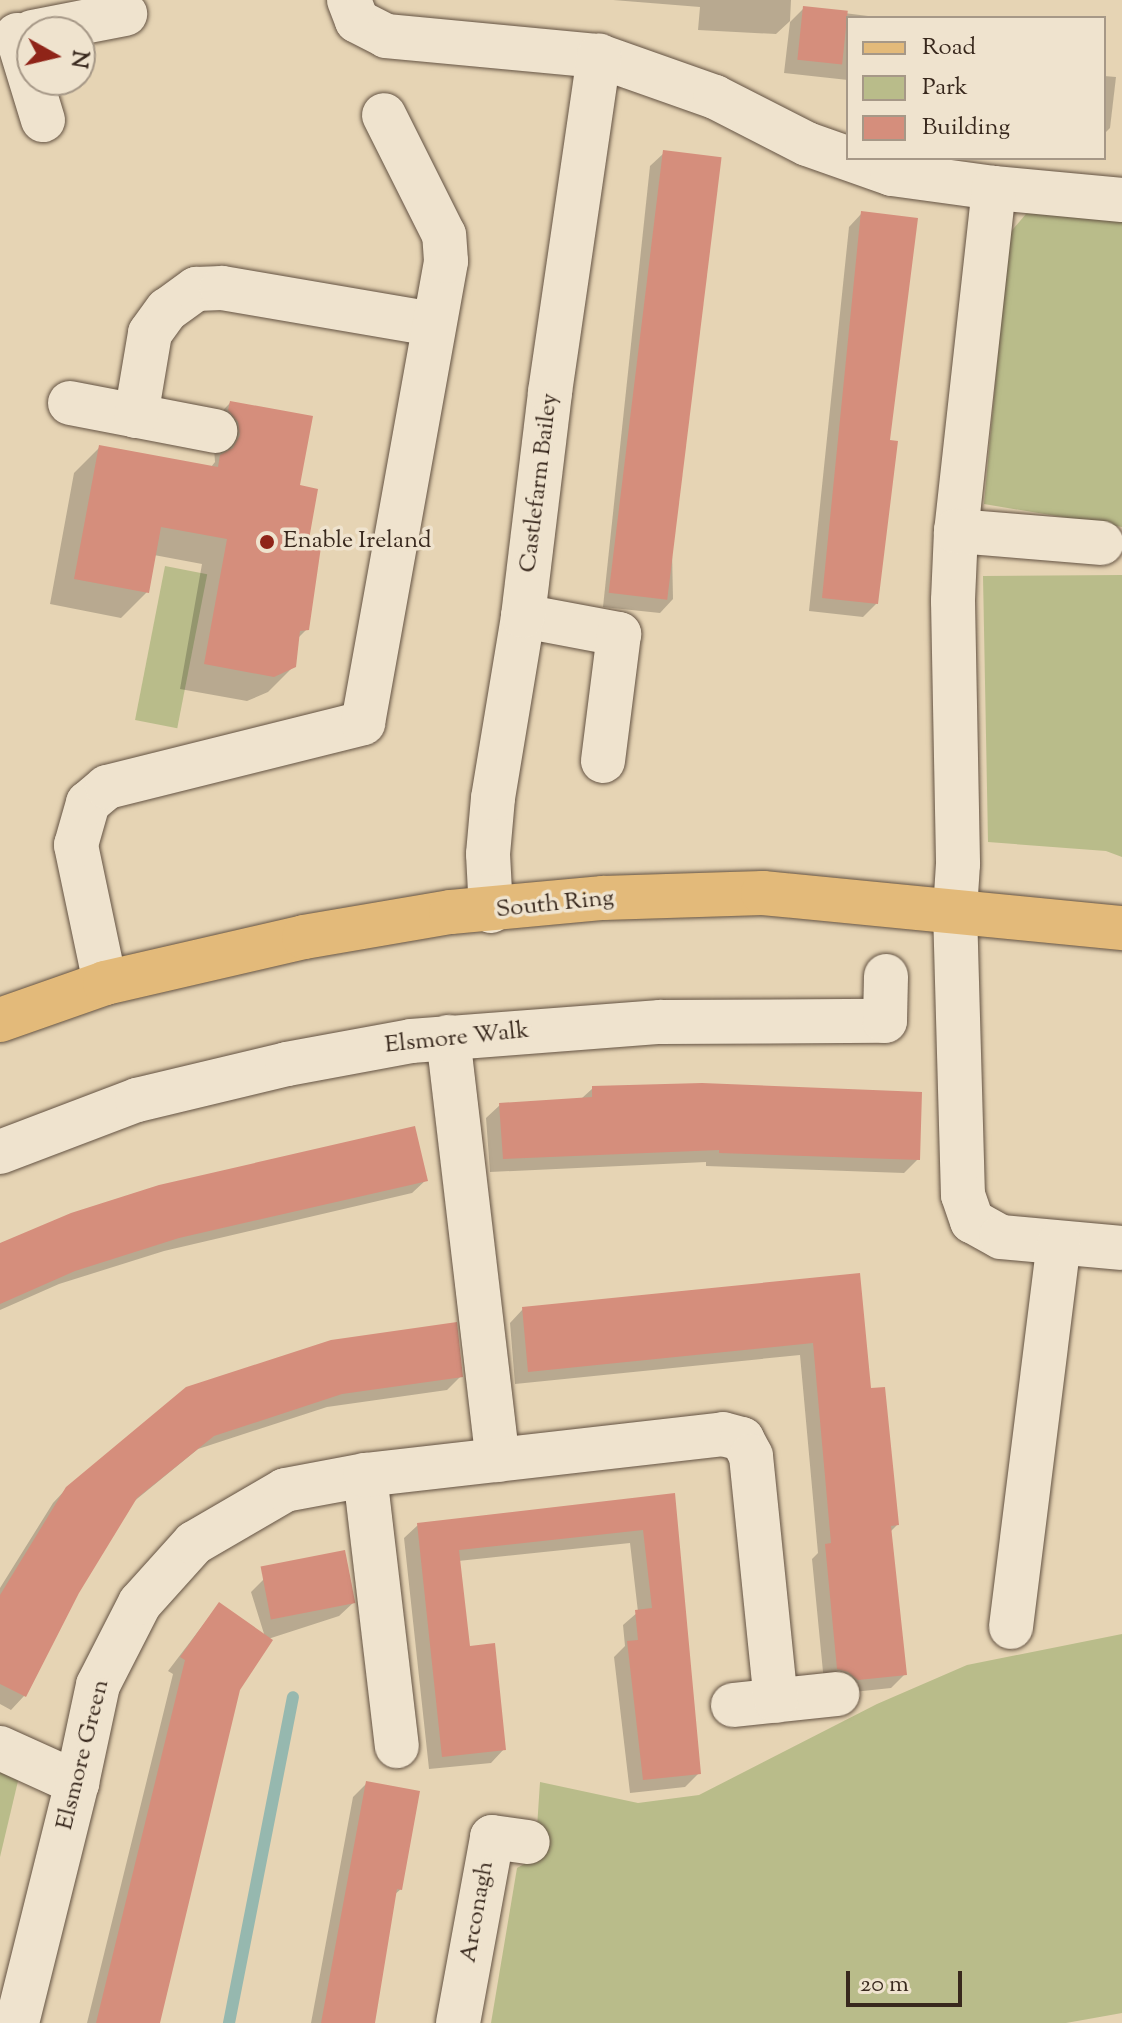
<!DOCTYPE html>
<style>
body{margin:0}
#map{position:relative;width:1122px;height:2023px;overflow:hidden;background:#e6d4b4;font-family:"Sorts Mill Goudy",serif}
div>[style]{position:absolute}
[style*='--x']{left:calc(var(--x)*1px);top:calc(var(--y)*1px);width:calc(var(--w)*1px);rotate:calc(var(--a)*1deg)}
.green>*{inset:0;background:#b9bc8a;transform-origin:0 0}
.shadow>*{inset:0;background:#0003}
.stream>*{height:12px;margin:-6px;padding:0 6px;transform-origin:6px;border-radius:6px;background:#96b8af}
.building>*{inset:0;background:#d58e7c;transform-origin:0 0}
.roads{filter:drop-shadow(0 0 2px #645343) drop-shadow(0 0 2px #645343)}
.minor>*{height:44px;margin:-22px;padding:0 22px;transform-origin:22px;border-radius:22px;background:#efe3ce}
.major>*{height:44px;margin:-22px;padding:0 22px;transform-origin:22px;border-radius:22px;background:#e3ba7a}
.dots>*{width:22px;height:22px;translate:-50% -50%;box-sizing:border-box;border:4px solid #efe3ce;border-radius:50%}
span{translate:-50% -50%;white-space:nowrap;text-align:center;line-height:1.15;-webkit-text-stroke:7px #efe3ce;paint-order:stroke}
.street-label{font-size:24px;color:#38281d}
.poi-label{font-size:24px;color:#38281d}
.left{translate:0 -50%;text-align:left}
.legend{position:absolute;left:846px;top:16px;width:260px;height:144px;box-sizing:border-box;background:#efe3ce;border:2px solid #a69887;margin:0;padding:10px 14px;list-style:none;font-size:24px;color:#38281d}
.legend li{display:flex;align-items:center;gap:16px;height:40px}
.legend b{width:40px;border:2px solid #a69887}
.north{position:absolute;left:16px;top:16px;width:80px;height:80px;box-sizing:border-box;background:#efe3ce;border:2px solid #a69887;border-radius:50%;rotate:98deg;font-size:22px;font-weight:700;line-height:32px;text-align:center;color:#38281d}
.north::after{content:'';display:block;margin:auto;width:28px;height:36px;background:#8f2418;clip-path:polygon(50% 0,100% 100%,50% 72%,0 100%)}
.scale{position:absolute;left:846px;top:1971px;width:116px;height:36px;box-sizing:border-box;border:4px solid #38281d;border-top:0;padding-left:10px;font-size:24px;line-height:28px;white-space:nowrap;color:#38281d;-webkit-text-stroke:6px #efe3ce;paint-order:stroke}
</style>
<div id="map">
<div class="green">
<div style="clip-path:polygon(1031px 208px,1122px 216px,1122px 527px,984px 504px,1009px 234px)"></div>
<div style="left:165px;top:566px;width:43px;height:157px;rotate:11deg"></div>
<div style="clip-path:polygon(1122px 575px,1122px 857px,1106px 851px,988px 842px,983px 576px)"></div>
<div style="clip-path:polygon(1122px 1634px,1122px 2013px,1066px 2023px,491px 2023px,517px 1868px,535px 1858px,540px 1782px,638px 1803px,699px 1795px,877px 1704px,967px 1665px)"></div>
<div style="clip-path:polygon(0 1772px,18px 1781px,0 1857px)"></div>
</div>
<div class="shadow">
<div style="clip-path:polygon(613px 0,791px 0,790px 21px,776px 34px,698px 30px,700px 7px)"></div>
<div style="clip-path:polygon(804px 8px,868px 16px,848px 18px,848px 80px,784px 73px,790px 22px)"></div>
<div style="clip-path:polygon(1104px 76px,1116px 77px,1110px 128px,1104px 134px)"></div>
<div style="clip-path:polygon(664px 153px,673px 599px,660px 613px,603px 607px,650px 166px)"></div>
<div style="clip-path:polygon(862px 213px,888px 442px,877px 603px,863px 617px,809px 611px,849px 227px)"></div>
<div style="clip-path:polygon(230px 403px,298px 487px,306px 546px,307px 629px,298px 638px,294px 666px,268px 692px,247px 701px,180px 689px,202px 564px,154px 555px,147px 592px,121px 618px,50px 604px,74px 473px,100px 447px,211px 467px,215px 462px,214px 448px,205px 429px)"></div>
<div style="clip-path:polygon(593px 1088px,918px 1159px,904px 1173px,706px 1166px,706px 1162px,490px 1172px,486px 1118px,500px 1105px,581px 1099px)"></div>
<div style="clip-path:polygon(426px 1180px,412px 1193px,164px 1251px,59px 1284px,0 1310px,0 1245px)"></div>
<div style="clip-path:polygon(858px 1275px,869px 1390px,897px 1525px,890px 1532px,904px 1675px,891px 1688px,844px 1693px,824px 1682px,812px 1559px,818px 1553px,800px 1355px,515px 1384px,510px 1323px,523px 1309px)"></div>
<div style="clip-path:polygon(455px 1325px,461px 1376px,447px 1390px,327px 1407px,198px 1449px,132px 1503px,89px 1572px,24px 1696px,11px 1710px,0 1704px,0 1588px,53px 1503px,67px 1488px)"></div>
<div style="clip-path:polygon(673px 1495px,699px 1773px,685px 1787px,630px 1793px,614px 1657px,625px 1646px,623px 1625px,638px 1612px,630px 1543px,458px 1561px,468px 1648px,504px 1749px,491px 1763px,429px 1769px,404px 1538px,418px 1525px)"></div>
<div style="clip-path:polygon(264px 1579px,353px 1603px,339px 1616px,268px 1639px,238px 1689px,157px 2023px,87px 2023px,173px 1674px,168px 1671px,219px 1604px,265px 1637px,251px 1592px)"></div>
<div style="clip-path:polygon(367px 1783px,401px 1889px,394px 1895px,368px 2023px,311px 2023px,353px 1797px)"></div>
</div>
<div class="stream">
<div style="--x:229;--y:2023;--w:332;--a:-78.9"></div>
</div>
<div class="building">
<div style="left:803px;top:6px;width:45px;height:54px;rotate:6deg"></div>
<div style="left:663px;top:150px;width:59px;height:446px;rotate:7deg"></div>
<div style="clip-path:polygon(861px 211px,918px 218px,890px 440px,898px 441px,878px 604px,822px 598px)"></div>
<div style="clip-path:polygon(230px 401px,313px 416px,300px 485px,318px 489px,308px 545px,321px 547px,309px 630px,300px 631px,296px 667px,274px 677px,204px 664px,227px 539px,161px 527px,149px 593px,74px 579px,99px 445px,218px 467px,220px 455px,233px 448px,240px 435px,238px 422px,228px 410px)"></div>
<div style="clip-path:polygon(702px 1083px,922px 1092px,920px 1160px,719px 1153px,719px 1150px,503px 1159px,499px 1103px,592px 1097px,592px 1086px)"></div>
<div style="clip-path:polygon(415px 1126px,428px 1181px,179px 1238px,75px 1271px,0 1304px,0 1243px,71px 1213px,159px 1185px)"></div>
<div style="clip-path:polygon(860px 1273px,871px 1388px,885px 1387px,899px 1525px,891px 1526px,907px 1675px,858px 1680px,848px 1672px,837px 1669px,825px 1544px,831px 1543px,813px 1343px,528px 1372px,522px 1307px)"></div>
<div style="clip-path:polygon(457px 1322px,463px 1377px,342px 1394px,214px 1436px,137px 1498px,79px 1593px,26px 1697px,0 1684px,0 1595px,66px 1487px,186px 1387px,331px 1340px)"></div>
<div style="clip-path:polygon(675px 1493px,701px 1774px,643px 1780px,627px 1641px,638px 1640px,635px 1610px,652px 1608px,643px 1530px,459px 1550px,470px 1646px,495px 1643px,506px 1750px,442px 1757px,417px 1523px)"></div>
<div style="left:345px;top:1550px;width:54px;height:86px;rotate:79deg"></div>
<div style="clip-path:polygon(219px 1602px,273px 1640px,240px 1690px,160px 2023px,96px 2023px,185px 1660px,180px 1657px)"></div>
<div style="clip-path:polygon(366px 1781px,420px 1791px,402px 1890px,397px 1889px,375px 2023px,321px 2023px)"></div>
</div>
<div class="roads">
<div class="minor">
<div style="--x:349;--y:0;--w:22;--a:69"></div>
<div style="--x:357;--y:21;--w:33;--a:27"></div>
<div style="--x:386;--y:36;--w:214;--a:5.4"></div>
<div style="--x:599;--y:56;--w:123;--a:19.5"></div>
<div style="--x:715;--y:97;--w:103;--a:27.1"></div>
<div style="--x:807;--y:144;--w:90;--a:19.4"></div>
<div style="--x:892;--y:174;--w:103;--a:7.8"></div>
<div style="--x:32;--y:32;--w:95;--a:-11"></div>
<div style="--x:17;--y:35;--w:89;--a:73"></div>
<div style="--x:1122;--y:200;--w:129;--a:-174.6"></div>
<div style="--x:994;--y:188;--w:345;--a:96.3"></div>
<div style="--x:956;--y:531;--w:70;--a:92.5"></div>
<div style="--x:953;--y:601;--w:263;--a:88.9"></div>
<div style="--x:958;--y:864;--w:46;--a:93.7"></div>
<div style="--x:955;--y:910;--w:285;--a:88.4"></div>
<div style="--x:963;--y:1195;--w:28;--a:71"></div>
<div style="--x:972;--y:1221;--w:33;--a:29"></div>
<div style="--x:1001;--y:1237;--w:121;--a:5.2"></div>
<div style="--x:70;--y:403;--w:148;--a:10.9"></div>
<div style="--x:136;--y:416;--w:84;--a:-80.4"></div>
<div style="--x:150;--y:333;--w:29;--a:-54"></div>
<div style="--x:167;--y:310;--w:36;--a:-36"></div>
<div style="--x:196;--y:289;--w:26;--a:-2"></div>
<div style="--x:222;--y:288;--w:214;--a:9.7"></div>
<div style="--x:956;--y:531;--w:146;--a:4.7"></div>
<div style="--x:523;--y:616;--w:98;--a:10.6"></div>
<div style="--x:619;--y:634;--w:128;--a:97.2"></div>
<div style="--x:491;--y:911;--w:57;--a:-93"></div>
<div style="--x:488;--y:854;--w:56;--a:-84.9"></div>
<div style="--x:493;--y:798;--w:184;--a:-80.6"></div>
<div style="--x:523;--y:616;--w:226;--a:-83.1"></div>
<div style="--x:550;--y:392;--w:340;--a:-81.7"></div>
<div style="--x:105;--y:983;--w:141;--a:-101.9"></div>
<div style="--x:76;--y:845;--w:44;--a:-74.1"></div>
<div style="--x:88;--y:803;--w:25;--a:-40"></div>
<div style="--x:107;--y:787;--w:264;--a:-14"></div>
<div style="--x:363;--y:723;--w:469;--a:-79.8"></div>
<div style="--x:446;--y:261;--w:26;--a:-94"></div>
<div style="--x:444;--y:235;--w:134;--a:-116.6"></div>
<div style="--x:448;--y:1037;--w:426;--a:83.3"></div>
<div style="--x:0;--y:1152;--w:147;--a:-20.8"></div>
<div style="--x:137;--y:1100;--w:154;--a:-13.5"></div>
<div style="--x:287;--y:1064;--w:126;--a:-10.5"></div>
<div style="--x:411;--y:1041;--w:250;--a:-4.4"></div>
<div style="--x:660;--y:1022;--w:225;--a:-0.3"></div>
<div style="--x:885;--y:1021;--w:45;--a:-88.7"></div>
<div style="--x:365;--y:1475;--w:273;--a:83.3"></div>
<div style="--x:1011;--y:1627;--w:386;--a:-82.9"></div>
<div style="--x:733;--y:1705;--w:105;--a:-6"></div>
<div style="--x:0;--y:1748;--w:85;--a:24.4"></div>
<div style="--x:17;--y:2023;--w:247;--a:-76"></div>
<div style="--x:77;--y:1783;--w:100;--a:-77.9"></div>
<div style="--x:98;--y:1685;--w:92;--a:-62.9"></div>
<div style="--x:140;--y:1603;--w:81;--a:-48"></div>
<div style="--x:194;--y:1543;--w:105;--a:-30.2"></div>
<div style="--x:285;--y:1490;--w:81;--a:-10.6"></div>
<div style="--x:365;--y:1475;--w:360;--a:-6.5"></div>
<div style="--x:723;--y:1434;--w:20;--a:15"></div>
<div style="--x:742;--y:1439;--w:19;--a:62"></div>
<div style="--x:751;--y:1456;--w:246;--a:84.2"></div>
<div style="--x:458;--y:2023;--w:189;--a:-79.6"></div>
<div style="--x:492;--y:1837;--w:36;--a:8"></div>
</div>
<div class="major">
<div style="--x:0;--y:1020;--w:111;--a:-19.4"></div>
<div style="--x:105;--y:983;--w:204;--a:-13"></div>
<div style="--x:304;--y:937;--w:149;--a:-9.7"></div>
<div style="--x:451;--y:912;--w:153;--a:-5.3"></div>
<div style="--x:603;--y:898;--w:160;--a:-1.8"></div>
<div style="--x:763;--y:893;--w:361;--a:5.6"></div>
</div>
</div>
<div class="dots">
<div style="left:267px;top:542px;background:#8f2418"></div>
</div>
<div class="street-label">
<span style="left:540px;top:483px;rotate:-83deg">Castlefarm Bailey</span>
<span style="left:555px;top:905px;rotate:-6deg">South Ring</span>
<span style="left:457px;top:1039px;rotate:-6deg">Elsmore Walk</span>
<span style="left:84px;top:1755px;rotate:-76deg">Elsmore Green</span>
<span style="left:478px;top:1912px;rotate:-80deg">Arconagh</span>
</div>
<div class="poi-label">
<span class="left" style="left:283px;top:542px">Enable Ireland</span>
</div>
<ul class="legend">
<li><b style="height:10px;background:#e3ba7a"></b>Road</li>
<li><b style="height:22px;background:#b9bc8a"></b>Park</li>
<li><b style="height:22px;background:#d58e7c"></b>Building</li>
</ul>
<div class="north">N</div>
<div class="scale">20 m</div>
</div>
